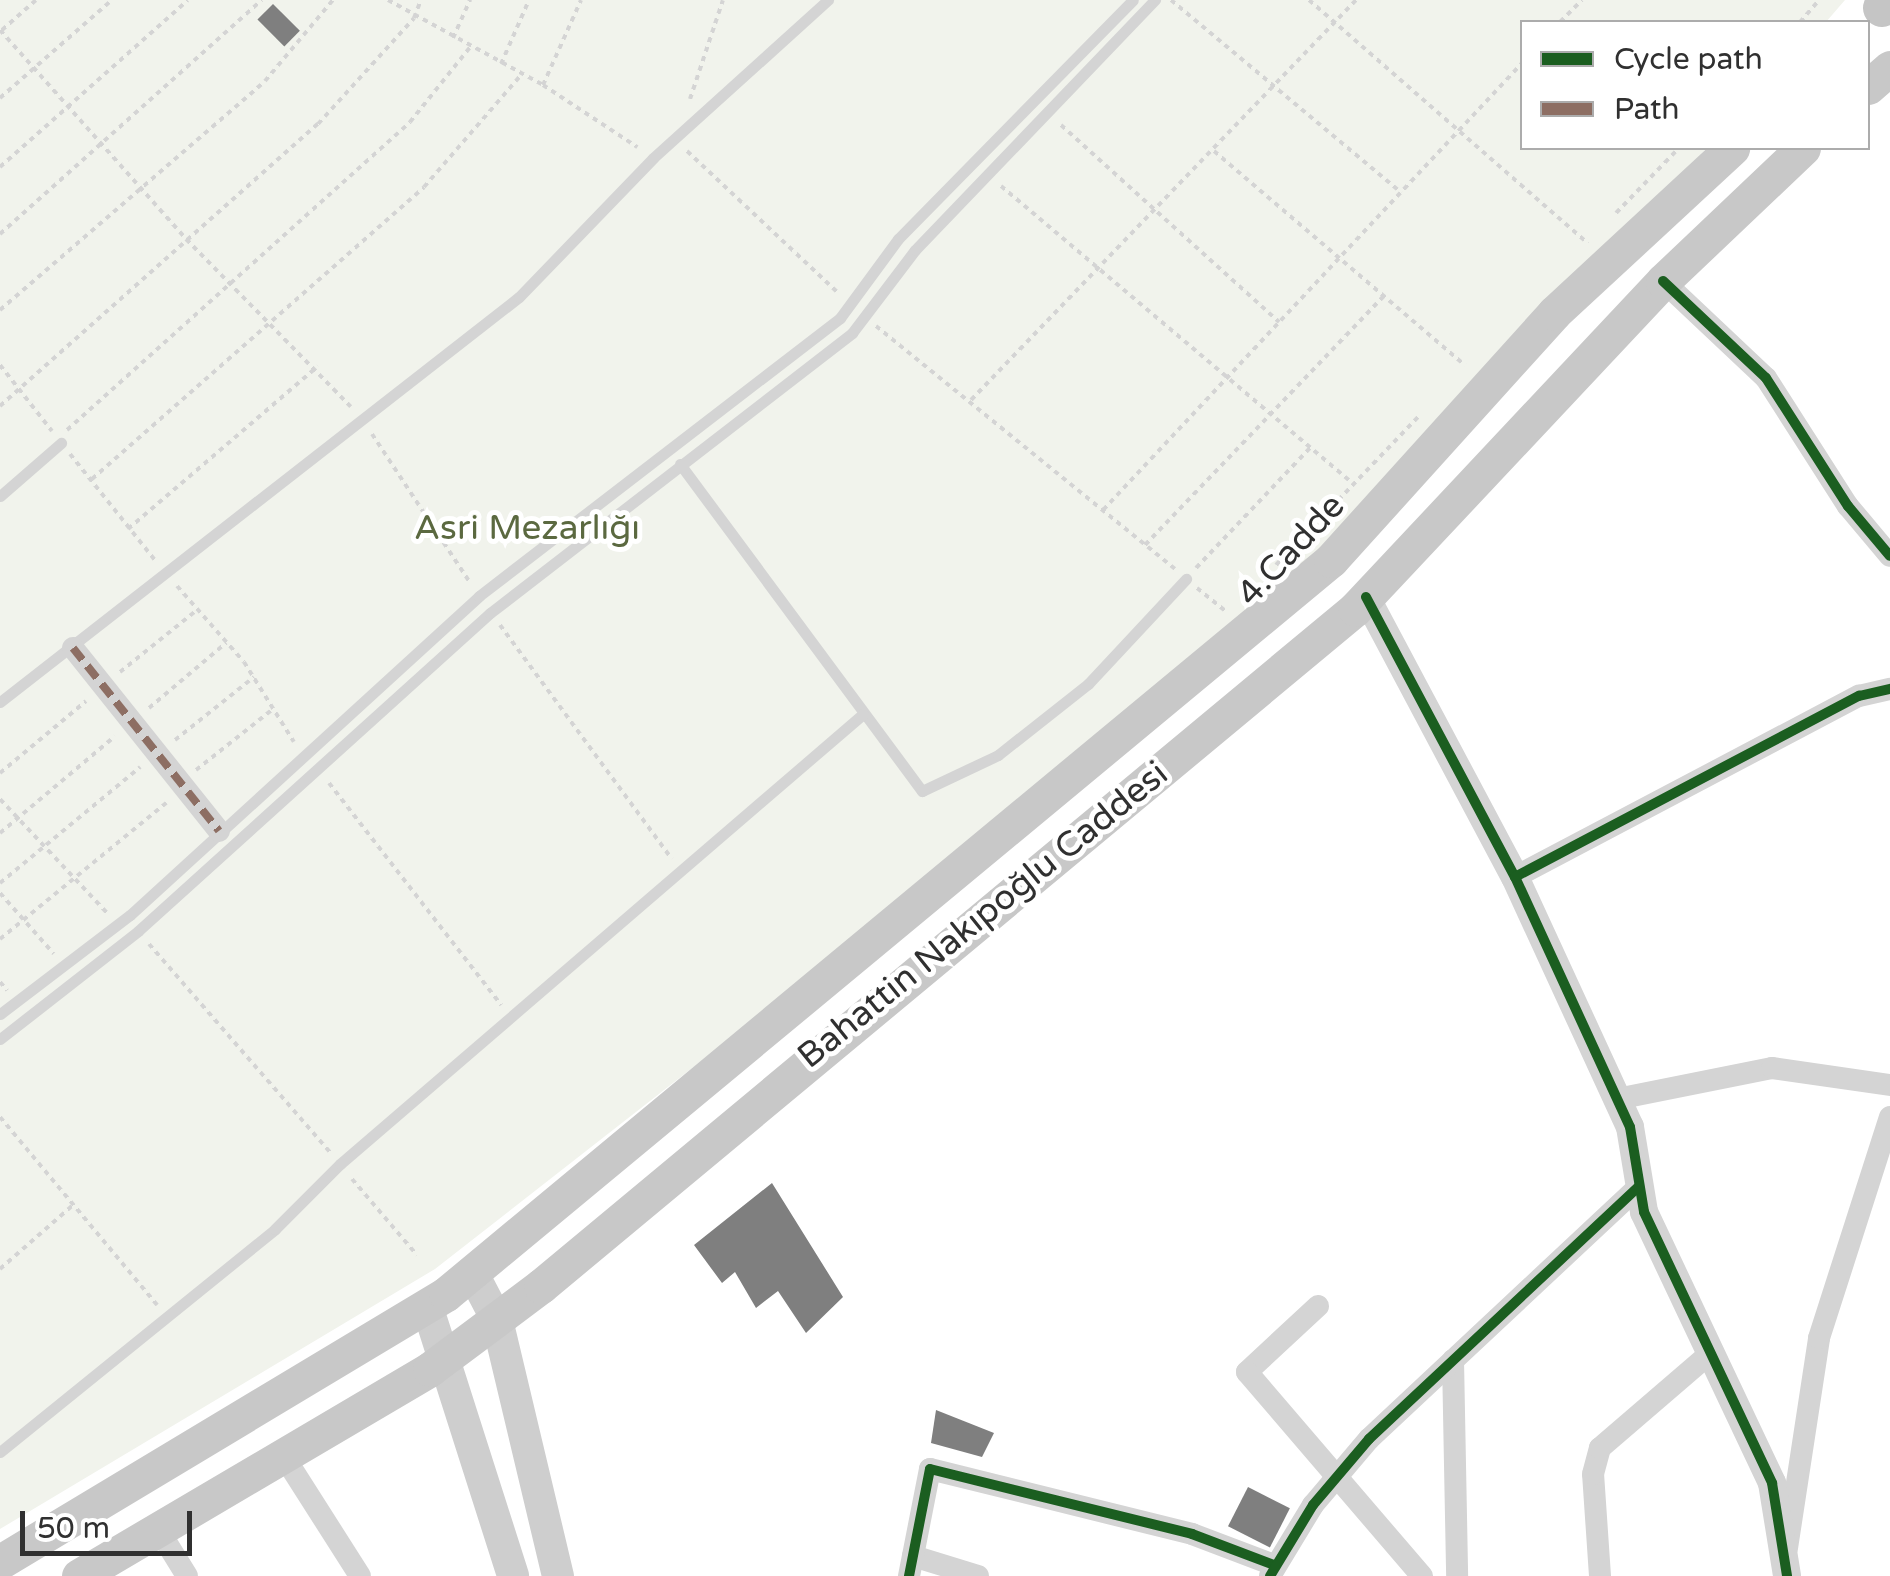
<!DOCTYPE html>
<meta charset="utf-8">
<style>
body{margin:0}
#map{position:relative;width:1890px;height:1576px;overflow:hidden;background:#fff;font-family:"Varela Round",sans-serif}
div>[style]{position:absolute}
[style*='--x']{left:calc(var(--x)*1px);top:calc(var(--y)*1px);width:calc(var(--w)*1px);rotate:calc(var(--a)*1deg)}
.green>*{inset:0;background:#f1f3ec}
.building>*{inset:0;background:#7f7f7f;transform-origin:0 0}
.path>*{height:4px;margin-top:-2px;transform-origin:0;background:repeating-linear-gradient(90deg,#d4d4d4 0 5px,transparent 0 10px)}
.service>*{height:11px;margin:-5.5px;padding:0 5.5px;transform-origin:5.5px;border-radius:5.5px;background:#d4d4d4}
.minor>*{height:22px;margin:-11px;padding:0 11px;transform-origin:11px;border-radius:11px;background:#d4d4d4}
.tertiary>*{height:28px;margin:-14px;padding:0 14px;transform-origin:14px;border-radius:14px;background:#d4d4d4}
.secondary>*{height:32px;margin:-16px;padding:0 16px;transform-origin:16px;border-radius:16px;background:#cecece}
.primary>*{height:35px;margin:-17.5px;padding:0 17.5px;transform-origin:17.5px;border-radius:17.5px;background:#c8c8c8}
.trunk>*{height:38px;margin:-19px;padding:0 19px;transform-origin:19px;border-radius:19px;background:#c5c5c5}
.quiet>*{height:8px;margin-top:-4px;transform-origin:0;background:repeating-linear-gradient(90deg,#8d6e63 0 15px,transparent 0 23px)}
.cycleway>*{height:10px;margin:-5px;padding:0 5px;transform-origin:5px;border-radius:5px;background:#1b5e20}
span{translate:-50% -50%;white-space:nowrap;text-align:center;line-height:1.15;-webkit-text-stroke:10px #fff;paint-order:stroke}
.park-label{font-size:35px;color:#5b6940}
.street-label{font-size:35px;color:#303030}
.legend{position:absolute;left:1520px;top:20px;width:350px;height:130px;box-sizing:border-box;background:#fff;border:2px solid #acacac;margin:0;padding:12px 18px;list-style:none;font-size:30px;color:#303030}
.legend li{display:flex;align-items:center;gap:20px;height:50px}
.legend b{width:50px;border:2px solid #acacac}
.scale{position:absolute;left:20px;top:1511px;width:172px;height:45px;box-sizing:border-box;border:5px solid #303030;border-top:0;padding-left:12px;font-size:30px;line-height:35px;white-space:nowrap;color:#303030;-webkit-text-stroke:8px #fff;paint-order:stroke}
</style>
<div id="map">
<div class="green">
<div style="clip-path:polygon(0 0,1845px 0,1826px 22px,1522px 22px,1522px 148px,1707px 148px,1312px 565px,879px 922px,435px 1269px,0 1529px)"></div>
</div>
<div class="building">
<div style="left:273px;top:4px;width:38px;height:22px;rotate:45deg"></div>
<div style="clip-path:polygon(772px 1183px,843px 1297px,806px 1333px,778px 1291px,756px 1308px,735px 1272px,722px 1283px,694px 1245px)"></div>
<div style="clip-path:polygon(936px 1410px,994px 1433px,982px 1457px,931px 1443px)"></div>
<div style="left:1248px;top:1487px;width:47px;height:44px;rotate:27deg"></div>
</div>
<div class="path">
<div style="--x:388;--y:0;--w:177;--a:28.7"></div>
<div style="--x:543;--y:85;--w:113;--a:33.4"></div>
<div style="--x:1171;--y:0;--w:300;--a:39.9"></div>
<div style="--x:1309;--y:0;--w:370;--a:41.1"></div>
<div style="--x:1560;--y:22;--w:31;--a:-45"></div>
<div style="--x:1800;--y:22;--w:29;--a:-49"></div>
<div style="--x:0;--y:30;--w:280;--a:48.3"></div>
<div style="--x:186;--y:239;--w:235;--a:45.5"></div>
<div style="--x:2;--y:30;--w:45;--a:-41.4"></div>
<div style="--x:453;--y:38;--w:42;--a:-65.9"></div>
<div style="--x:501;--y:64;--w:70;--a:-66.4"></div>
<div style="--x:543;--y:85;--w:93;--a:-65.9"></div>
<div style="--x:0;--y:98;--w:149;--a:-41.2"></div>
<div style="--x:690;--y:99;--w:104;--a:-71.6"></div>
<div style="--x:1061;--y:125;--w:294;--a:42.1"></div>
<div style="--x:687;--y:151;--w:206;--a:43.2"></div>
<div style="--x:1214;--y:151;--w:330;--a:40.5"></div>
<div style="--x:0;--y:167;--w:251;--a:-41.6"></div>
<div style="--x:1001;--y:186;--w:460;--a:40.2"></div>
<div style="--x:1616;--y:213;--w:91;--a:-45.9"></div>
<div style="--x:0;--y:234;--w:351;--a:-41.8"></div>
<div style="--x:0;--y:310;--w:350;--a:-40.8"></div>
<div style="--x:265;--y:81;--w:106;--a:-50"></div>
<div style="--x:876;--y:326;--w:385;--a:39.1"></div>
<div style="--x:0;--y:365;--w:84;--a:51.8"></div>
<div style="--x:971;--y:400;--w:555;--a:-46.09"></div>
<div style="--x:0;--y:406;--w:425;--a:-41.6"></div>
<div style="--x:318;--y:124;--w:143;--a:-47.8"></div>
<div style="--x:414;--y:18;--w:19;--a:-69"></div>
<div style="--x:67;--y:430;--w:461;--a:-41.9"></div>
<div style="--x:410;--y:122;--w:99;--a:-51.2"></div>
<div style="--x:372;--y:434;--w:176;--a:56.6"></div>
<div style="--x:70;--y:454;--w:136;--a:51.3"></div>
<div style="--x:92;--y:479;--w:442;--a:-41.3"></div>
<div style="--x:424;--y:187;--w:148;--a:-49.1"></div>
<div style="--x:1103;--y:510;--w:613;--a:-46.85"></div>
<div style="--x:128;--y:529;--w:250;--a:-40.6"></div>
<div style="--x:1145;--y:545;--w:345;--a:-46.2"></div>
<div style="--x:1276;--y:565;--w:205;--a:-46.2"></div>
<div style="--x:1196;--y:568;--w:166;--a:-46.5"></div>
<div style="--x:177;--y:586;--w:101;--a:48.6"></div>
<div style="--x:244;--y:662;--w:94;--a:58"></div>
<div style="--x:1197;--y:588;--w:36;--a:39"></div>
<div style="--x:500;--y:625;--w:290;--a:53.7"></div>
<div style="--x:120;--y:672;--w:100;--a:-38.9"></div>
<div style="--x:149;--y:708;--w:101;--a:-40.2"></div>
<div style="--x:175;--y:740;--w:101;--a:-38.6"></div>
<div style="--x:196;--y:770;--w:98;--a:-38.4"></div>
<div style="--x:0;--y:773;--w:112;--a:-39.9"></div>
<div style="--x:329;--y:783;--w:281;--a:52.2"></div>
<div style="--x:0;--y:799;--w:156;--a:46.8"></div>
<div style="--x:0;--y:833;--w:150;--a:-40.1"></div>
<div style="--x:0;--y:883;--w:182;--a:-39.6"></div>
<div style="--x:0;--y:893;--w:81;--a:48.5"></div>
<div style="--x:0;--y:939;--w:215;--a:-39.3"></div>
<div style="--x:149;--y:944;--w:276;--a:49"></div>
<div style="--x:0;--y:982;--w:11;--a:49"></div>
<div style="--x:0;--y:1117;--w:245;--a:50.1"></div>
<div style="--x:352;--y:1179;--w:100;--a:49.5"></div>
<div style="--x:0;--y:1269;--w:97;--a:-41.2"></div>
</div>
<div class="service">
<div style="--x:680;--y:464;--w:407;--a:53.5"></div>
<div style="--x:922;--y:791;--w:84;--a:-25.3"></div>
<div style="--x:998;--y:755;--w:115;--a:-38.3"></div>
<div style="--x:1088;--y:684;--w:144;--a:-47"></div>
<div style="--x:0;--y:496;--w:81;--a:-41"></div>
<div style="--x:0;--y:702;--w:658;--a:-37.97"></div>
<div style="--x:519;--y:297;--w:193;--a:-46"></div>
<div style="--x:653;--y:158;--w:236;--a:-42.1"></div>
<div style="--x:0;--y:1014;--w:163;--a:-37.3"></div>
<div style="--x:130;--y:915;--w:473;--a:-42.4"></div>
<div style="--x:479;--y:596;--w:456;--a:-37.6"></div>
<div style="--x:840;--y:318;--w:98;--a:-53.7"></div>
<div style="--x:898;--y:239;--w:335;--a:-45.5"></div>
<div style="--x:0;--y:1039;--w:175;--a:-38"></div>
<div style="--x:138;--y:931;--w:474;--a:-42.1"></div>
<div style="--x:490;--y:613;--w:458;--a:-37.7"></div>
<div style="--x:852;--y:333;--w:104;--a:-52.8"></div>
<div style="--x:915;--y:250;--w:347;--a:-46.2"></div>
<div style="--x:0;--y:1452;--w:354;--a:-39"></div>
<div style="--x:275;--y:1229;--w:92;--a:-45"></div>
<div style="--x:340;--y:1164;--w:690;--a:-40.71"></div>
</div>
<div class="minor">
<div style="--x:1663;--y:281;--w:141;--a:43.3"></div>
<div style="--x:1766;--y:378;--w:152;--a:57.4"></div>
<div style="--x:1848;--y:506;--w:65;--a:50"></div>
<div style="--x:73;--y:648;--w:234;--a:51.4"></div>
<div style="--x:1515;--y:877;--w:389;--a:-27.8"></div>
<div style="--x:1859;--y:696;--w:32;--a:-13"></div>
<div style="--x:1617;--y:1099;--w:158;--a:-11.3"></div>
<div style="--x:1772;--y:1068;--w:119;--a:8.2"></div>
<div style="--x:1318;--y:1306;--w:97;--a:137.1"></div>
<div style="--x:1247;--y:1372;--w:269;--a:49.4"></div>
<div style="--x:1453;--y:1360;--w:216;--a:88.9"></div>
<div style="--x:283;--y:1455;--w:143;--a:57.5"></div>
<div style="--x:158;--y:1529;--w:55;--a:58.3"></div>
<div style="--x:1787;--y:1548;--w:212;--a:-81.3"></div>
<div style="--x:1819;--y:1338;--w:232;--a:-72.2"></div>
<div style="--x:913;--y:1556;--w:68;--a:17.1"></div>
<div style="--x:909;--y:1576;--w:109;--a:-78.9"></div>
<div style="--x:930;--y:1469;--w:270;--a:13.9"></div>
<div style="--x:1192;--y:1534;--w:88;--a:20.7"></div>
<div style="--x:1270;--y:1576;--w:83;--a:-58.8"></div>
<div style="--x:1313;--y:1505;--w:87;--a:-49.7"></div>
<div style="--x:1369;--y:1439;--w:370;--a:-43.1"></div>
<div style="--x:1600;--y:1576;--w:102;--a:-93.9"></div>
<div style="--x:1593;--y:1474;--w:27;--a:-75"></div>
<div style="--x:1600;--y:1448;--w:143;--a:-40.7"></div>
</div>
<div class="tertiary">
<div style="--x:1366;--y:597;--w:317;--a:62"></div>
<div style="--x:1515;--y:877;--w:275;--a:65.3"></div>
<div style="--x:1630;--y:1127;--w:86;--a:80.6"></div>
<div style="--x:1644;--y:1212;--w:300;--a:64.7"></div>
<div style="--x:1772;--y:1483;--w:94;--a:80.8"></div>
</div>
<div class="secondary">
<div style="--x:472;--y:1272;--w:54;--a:62.5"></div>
<div style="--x:497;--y:1320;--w:263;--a:76.6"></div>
<div style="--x:427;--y:1306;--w:283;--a:72.3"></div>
</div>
<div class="primary">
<div style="--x:1868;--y:87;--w:29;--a:-41"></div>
<div style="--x:0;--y:1562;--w:520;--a:-31"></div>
<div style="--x:446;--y:1294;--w:1150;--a:-39.67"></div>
<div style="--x:1331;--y:560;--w:333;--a:-47.9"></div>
<div style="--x:1554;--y:313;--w:243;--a:-42.8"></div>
<div style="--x:79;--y:1576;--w:407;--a:-30.5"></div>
<div style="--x:430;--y:1369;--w:139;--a:-36.8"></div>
<div style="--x:541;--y:1286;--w:1059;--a:-39.75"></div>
<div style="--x:1355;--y:609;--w:450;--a:-46.8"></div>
<div style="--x:1663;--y:281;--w:193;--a:-43.5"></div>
</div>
<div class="trunk">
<div style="--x:1882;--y:8;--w:9;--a:-69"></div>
</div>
<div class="quiet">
<div style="--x:73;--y:648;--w:234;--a:51.4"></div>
</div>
<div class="cycleway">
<div style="--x:1663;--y:281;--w:141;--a:43.3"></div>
<div style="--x:1766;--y:378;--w:152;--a:57.4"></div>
<div style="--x:1848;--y:506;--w:65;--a:50"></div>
<div style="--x:1366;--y:597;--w:317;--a:62"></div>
<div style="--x:1515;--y:877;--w:275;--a:65.3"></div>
<div style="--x:1630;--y:1127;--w:86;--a:80.6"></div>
<div style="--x:1644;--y:1212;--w:300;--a:64.7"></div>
<div style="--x:1772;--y:1483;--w:94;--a:80.8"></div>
<div style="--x:1515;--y:877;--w:389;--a:-27.8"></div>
<div style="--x:1859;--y:696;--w:32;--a:-13"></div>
<div style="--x:909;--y:1576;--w:109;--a:-78.9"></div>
<div style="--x:930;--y:1469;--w:270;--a:13.9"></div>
<div style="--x:1192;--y:1534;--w:88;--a:20.7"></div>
<div style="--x:1270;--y:1576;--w:83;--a:-58.8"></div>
<div style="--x:1313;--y:1505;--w:87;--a:-49.7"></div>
<div style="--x:1369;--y:1439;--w:370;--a:-43.1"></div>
</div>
<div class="park-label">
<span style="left:527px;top:528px">Asri Mezarlığı</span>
</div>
<div class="street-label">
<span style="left:1291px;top:550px;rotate:-47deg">4.Cadde</span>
<span style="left:983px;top:915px;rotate:-39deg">Bahattin Nakıpoğlu Caddesi</span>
</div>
<ul class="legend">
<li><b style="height:12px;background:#1b5e20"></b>Cycle path</li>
<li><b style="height:12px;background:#8d6e63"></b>Path</li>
</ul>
<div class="scale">50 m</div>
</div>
